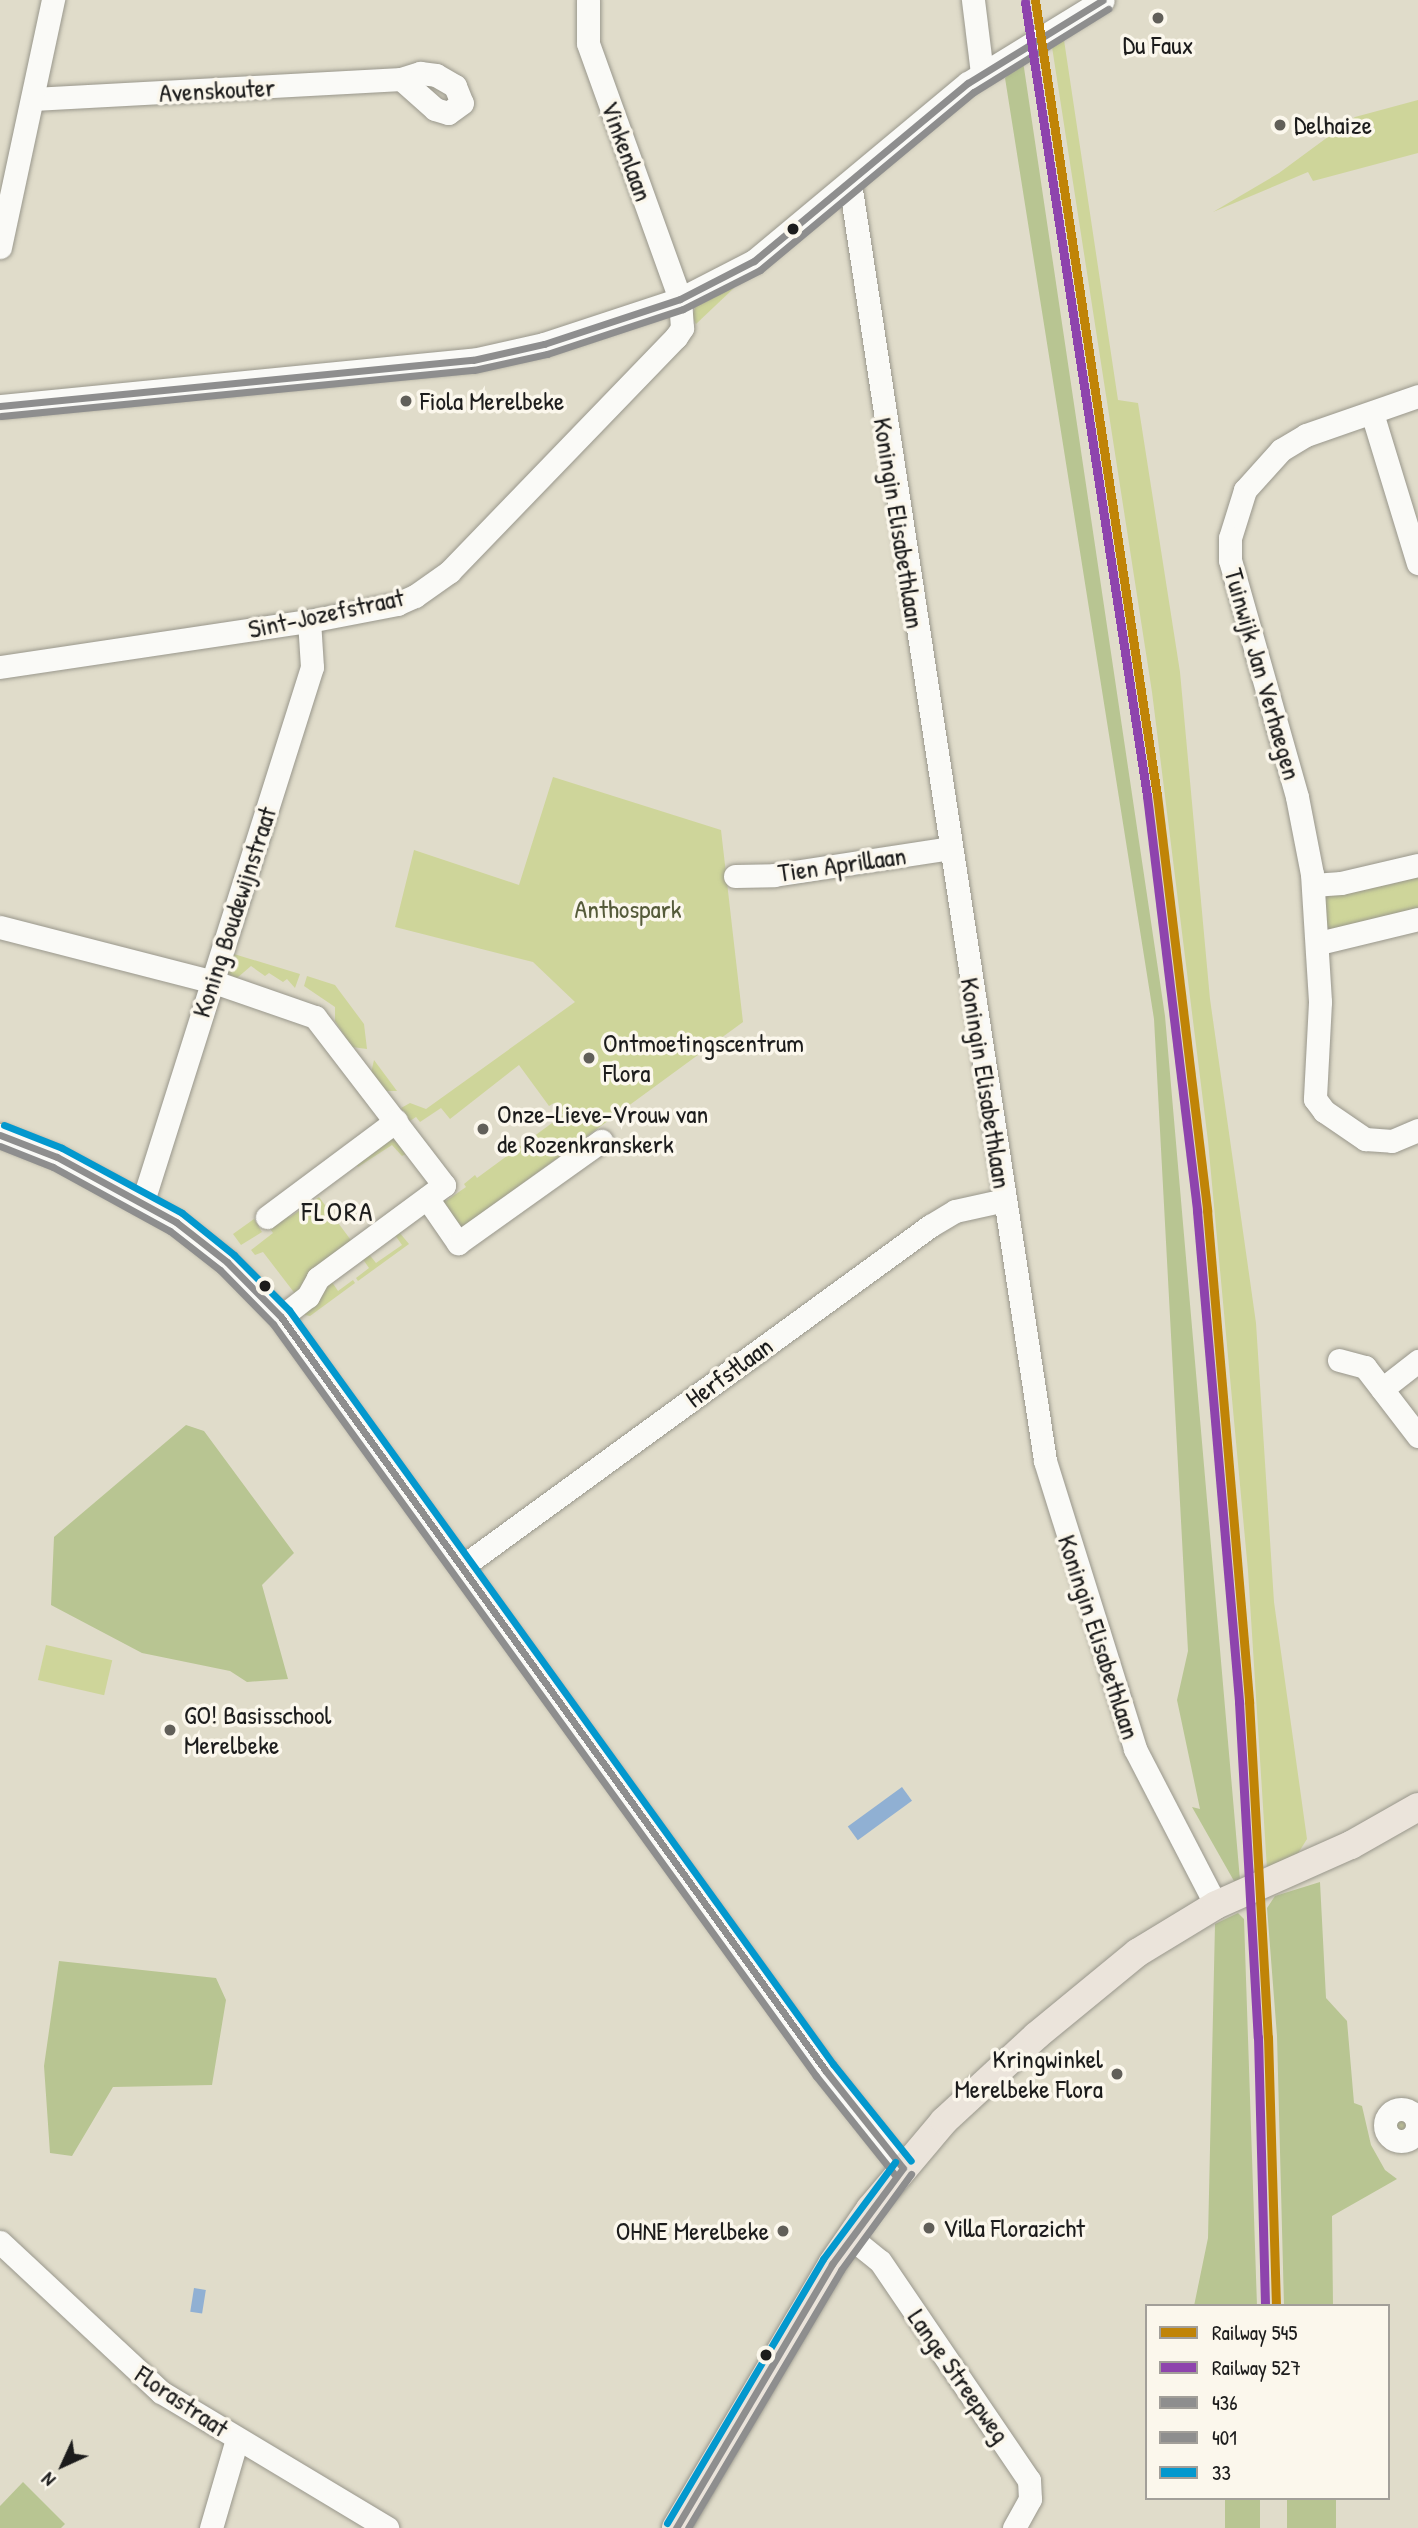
<!DOCTYPE html>
<style>
body{margin:0}
#map{position:relative;width:1418px;height:2528px;overflow:hidden;background:#e0dcca;font-family:"Patrick Hand",sans-serif}
div>[style]{position:absolute}
[style*='--x']{left:calc(var(--x)*1px);top:calc(var(--y)*1px);width:calc(var(--w)*1px);rotate:calc(var(--a)*1deg)}
.green>*{inset:0;background:#ced59a;transform-origin:0 0}
.round{border-radius:50%}
.forest>*{inset:0;background:#b8c592;transform-origin:0 0}
.water>*{inset:0;background:#90b0d3;transform-origin:0 0}
.roads{filter:drop-shadow(0 0 2px #99978c) drop-shadow(0 0 2px #99978c)}
.minor>*{height:23px;margin:-11.5px;padding:0 11.5px;transform-origin:11.5px;border-radius:11.5px;background:#fafaf7}
.minor>.ring{margin:-11.5px;padding:0;box-sizing:content-box;background:none;border:23px solid #fafaf7;border-radius:50%}
.major>*{height:28px;margin:-14px;padding:0 14px;transform-origin:14px;border-radius:14px;background:#ebe4db}
.bus-1>*{height:7px;margin:-3.5px;padding:0 3.5px;transform-origin:3.5px;border-radius:3.5px;background:#8e8e8e}
.bus-2>*{height:7px;margin:-3.5px;padding:0 3.5px;transform-origin:3.5px;border-radius:3.5px;background:#8e8e8e}
.bus-3>*{height:7px;margin:-3.5px;padding:0 3.5px;transform-origin:3.5px;border-radius:3.5px;background:#0398ce}
.rail-1>*{height:9px;margin:-4.5px;padding:0 4.5px;transform-origin:4.5px;border-radius:4.5px;background:#c08407}
.rail-2>*{height:9px;margin:-4.5px;padding:0 4.5px;transform-origin:4.5px;border-radius:4.5px;background:#8e44ad}
.dots>*{width:19px;height:19px;translate:-50% -50%;box-sizing:border-box;border:4px solid #fbf7ec;border-radius:50%}
span{translate:-50% -50%;white-space:nowrap;text-align:center;line-height:1.15;-webkit-text-stroke:7px #fbf7ec;paint-order:stroke}
.poi-label{font-size:26px;color:#1c1c1c}
.left{translate:0 -50%;text-align:left}
.right{translate:-100% -50%;text-align:right}
.street-label{font-size:26px;color:#1c1c1c}
.park-label{font-size:26px;color:#555b3a}
.neighbourhood-label{font-size:28px;color:#1c1c1c;letter-spacing:2px}
.legend{position:absolute;left:1145px;top:2304px;width:245px;height:196px;box-sizing:border-box;background:#fbf7ec;border:2px solid #a29f99;margin:0;padding:9px 12px;list-style:none;font-size:21px;color:#1c1c1c}
.legend li{display:flex;align-items:center;gap:14px;height:35px}
.legend b{width:35px;border:2px solid #a29f99}
.north{position:absolute;left:28px;top:2430px;width:70px;height:70px;-webkit-text-stroke:5px #fbf7ec;paint-order:stroke;rotate:225deg;font-size:19px;font-weight:700;line-height:28px;text-align:center;color:#1c1c1c}
.north::after{content:'';display:block;margin:auto;width:24px;height:32px;background:#1c1c1c;clip-path:polygon(50% 0,100% 100%,50% 72%,0 100%)}
</style>
<div id="map">
<div class="green">
<div style="clip-path:polygon(1064px 40px,1118px 400px,1138px 403px,1180px 672px,1210px 999px,1256px 1323px,1274px 1602px,1307px 1839px,1297px 1855px,1267px 1869px,1248px 1571px,1208px 1141px,1152px 692px,1052px 47px)"></div>
<div style="clip-path:polygon(1418px 100px,1418px 153px,1313px 181px,1308px 172px,1213px 212px,1279px 173px,1355px 117px)"></div>
<div style="clip-path:polygon(731px 284px,734px 288px,696px 324px,692px 317px,696px 305px)"></div>
<div style="clip-path:polygon(553px 777px,721px 830px,743px 1022px,460px 1229px,442px 1204px,442px 1198px,446px 1201px,466px 1187px,464px 1184px,475px 1175px,477px 1178px,563px 1115px,554px 1103px,549px 1106px,519px 1065px,450px 1119px,441px 1108px,420px 1122px,416px 1117px,410px 1121px,401px 1108px,410px 1103px,426px 1109px,575px 1002px,533px 962px,395px 927px,414px 850px,519px 885px)"></div>
<div style="clip-path:polygon(1418px 877px,1418px 914px,1330px 930px,1325px 924px,1322px 891px,1373px 880px,1388px 885px)"></div>
<div style="clip-path:polygon(224px 951px,300px 974px,295px 988px,287px 979px,283px 982px,269px 973px,265px 976px,251px 966px,237px 978px,225px 973px)"></div>
<div style="clip-path:polygon(307px 976px,335px 985px,364px 1024px,367px 1049px,352px 1047px,335px 1021px,335px 1007px,304px 986px)"></div>
<div style="clip-path:polygon(374px 1060px,397px 1091px,385px 1091px,371px 1073px)"></div>
<div style="clip-path:polygon(384px 1125px,408px 1153px,402px 1156px,392px 1145px,358px 1167px,354px 1161px)"></div>
<div style="clip-path:polygon(319px 1197px,353px 1243px,296px 1295px,263px 1252px,255px 1255px,251px 1250px,273px 1233px,265px 1222px,283px 1209px,290px 1217px)"></div>
<div style="clip-path:polygon(254px 1219px,262px 1232px,241px 1245px,233px 1234px)"></div>
<div style="clip-path:polygon(399px 1232px,409px 1244px,358px 1281px,356px 1278px,369px 1268px,362px 1258px,368px 1253px,376px 1263px,402px 1245px,395px 1235px)"></div>
<div style="clip-path:polygon(330px 1279px,338px 1291px,353px 1280px,355px 1283px,310px 1316px,305px 1315px,305px 1307px,322px 1295px)"></div>
<div style="left:46px;top:1645px;width:68px;height:36px;rotate:13deg"></div>
<div class="round" style="left:1391px;top:2113px;width:22px;height:22px"></div>
</div>
<div class="forest">
<div style="clip-path:polygon(1023px 61px,1165px 1016px,1240px 1880px,1234px 1881px,1192px 1807px,1200px 1809px,1177px 1700px,1188px 1651px,1154px 1019px,1005px 78px)"></div>
<div style="clip-path:polygon(186px 1425px,204px 1431px,294px 1553px,262px 1585px,288px 1679px,247px 1682px,230px 1671px,142px 1653px,51px 1605px,54px 1537px)"></div>
<div style="clip-path:polygon(1320px 1882px,1326px 1998px,1347px 2021px,1354px 2103px,1362px 2106px,1371px 2145px,1385px 2170px,1397px 2179px,1332px 2216px,1333px 2306px,1284px 2306px,1277px 2036px,1267px 1908px,1275px 1896px)"></div>
<div style="clip-path:polygon(1238px 1913px,1244px 1919px,1257px 2306px,1194px 2306px,1208px 2238px,1215px 1924px)"></div>
<div style="clip-path:polygon(59px 1961px,216px 1978px,226px 2000px,212px 2085px,113px 2087px,72px 2156px,50px 2153px,44px 2066px)"></div>
<div style="clip-path:polygon(23px 2482px,65px 2524px,61px 2528px,0 2528px,0 2506px)"></div>
<div style="left:1225px;top:2498px;width:35px;height:30px"></div>
<div style="left:1287px;top:2498px;width:49px;height:30px"></div>
</div>
<div class="water">
<div style="left:902px;top:1787px;width:17px;height:67px;rotate:54deg"></div>
<div style="left:194px;top:2288px;width:12px;height:24px;rotate:9deg"></div>
</div>
<div class="roads">
<div class="minor">
<div style="--x:973;--y:0;--w:74;--a:83"></div>
<div style="--x:33;--y:99;--w:369;--a:-3.1"></div>
<div style="--x:401;--y:79;--w:20;--a:-18"></div>
<div style="--x:420;--y:73;--w:16;--a:7"></div>
<div style="--x:436;--y:75;--w:22;--a:30"></div>
<div style="--x:455;--y:86;--w:18;--a:68"></div>
<div style="--x:462;--y:103;--w:17;--a:144"></div>
<div style="--x:448;--y:113;--w:14;--a:-163"></div>
<div style="--x:435;--y:109;--w:45;--a:-138.6"></div>
<div style="--x:850;--y:183;--w:1293;--a:81.32"></div>
<div style="--x:1045;--y:1461;--w:302;--a:72.6"></div>
<div style="--x:1135;--y:1749;--w:176;--a:62.6"></div>
<div style="--x:0;--y:247;--w:253;--a:-77.9"></div>
<div style="--x:1418;--y:396;--w:119;--a:160.8"></div>
<div style="--x:1306;--y:435;--w:29;--a:149"></div>
<div style="--x:1281;--y:450;--w:54;--a:132"></div>
<div style="--x:1245;--y:490;--w:50;--a:107.4"></div>
<div style="--x:1230;--y:538;--w:22;--a:90"></div>
<div style="--x:1230;--y:560;--w:246;--a:74.2"></div>
<div style="--x:1297;--y:797;--w:78;--a:79"></div>
<div style="--x:1312;--y:874;--w:128;--a:86.4"></div>
<div style="--x:1320;--y:1002;--w:97;--a:93"></div>
<div style="--x:1315;--y:1099;--w:15;--a:53"></div>
<div style="--x:1324;--y:1111;--w:50;--a:34.3"></div>
<div style="--x:1365;--y:1139;--w:27;--a:4"></div>
<div style="--x:1392;--y:1141;--w:28;--a:-23"></div>
<div style="--x:0;--y:406;--w:475;--a:-5.6"></div>
<div style="--x:473;--y:360;--w:73;--a:-12.7"></div>
<div style="--x:544;--y:344;--w:143;--a:-18.3"></div>
<div style="--x:680;--y:299;--w:83;--a:-27.2"></div>
<div style="--x:754;--y:261;--w:278;--a:-39.8"></div>
<div style="--x:968;--y:83;--w:158;--a:-31.6"></div>
<div style="--x:1372;--y:413;--w:157;--a:73"></div>
<div style="--x:0;--y:667;--w:312;--a:-8.5"></div>
<div style="--x:309;--y:621;--w:90;--a:-10.9"></div>
<div style="--x:397;--y:604;--w:20;--a:-24"></div>
<div style="--x:415;--y:596;--w:42;--a:-35.2"></div>
<div style="--x:449;--y:572;--w:327;--a:-46"></div>
<div style="--x:676;--y:337;--w:11;--a:-56"></div>
<div style="--x:682;--y:328;--w:29;--a:-94"></div>
<div style="--x:680;--y:299;--w:272;--a:-109.8"></div>
<div style="--x:588;--y:43;--w:43;--a:-90"></div>
<div style="--x:735;--y:876;--w:39;--a:-1"></div>
<div style="--x:774;--y:875;--w:178;--a:-8.7"></div>
<div style="--x:1313;--y:885;--w:28;--a:-4"></div>
<div style="--x:1341;--y:883;--w:79;--a:-13.2"></div>
<div style="--x:0;--y:927;--w:218;--a:14.4"></div>
<div style="--x:211;--y:981;--w:110;--a:19.1"></div>
<div style="--x:315;--y:1017;--w:212;--a:52.5"></div>
<div style="--x:444;--y:1185;--w:157;--a:143.6"></div>
<div style="--x:318;--y:1278;--w:21;--a:119"></div>
<div style="--x:308;--y:1296;--w:34;--a:142"></div>
<div style="--x:1319;--y:943;--w:102;--a:-13.6"></div>
<div style="--x:0;--y:1135;--w:61;--a:21.1"></div>
<div style="--x:57;--y:1157;--w:136;--a:28.6"></div>
<div style="--x:176;--y:1222;--w:65;--a:38.1"></div>
<div style="--x:227;--y:1262;--w:77;--a:45.5"></div>
<div style="--x:281;--y:1317;--w:929;--a:54.15"></div>
<div style="--x:825;--y:2070;--w:125;--a:51.5"></div>
<div style="--x:427;--y:1198;--w:55;--a:55.4"></div>
<div style="--x:458;--y:1243;--w:176;--a:-35.5"></div>
<div style="--x:143;--y:1201;--w:560;--a:-72.44"></div>
<div style="--x:312;--y:667;--w:46;--a:-93.7"></div>
<div style="--x:267;--y:1217;--w:161;--a:-36.7"></div>
<div style="--x:1339;--y:1360;--w:27;--a:15"></div>
<div style="--x:1365;--y:1367;--w:87;--a:52.5"></div>
<div style="--x:1382;--y:1389;--w:46;--a:-37.9"></div>
<div style="--x:463;--y:1566;--w:578;--a:-36.06"></div>
<div style="--x:930;--y:1226;--w:29;--a:-31"></div>
<div style="--x:955;--y:1211;--w:51;--a:-12.4"></div>
<div class="ring" style="left:1385px;top:2109px;width:9px;height:9px"></div>
<div style="--x:850;--y:2237;--w:38;--a:39"></div>
<div style="--x:880;--y:2261;--w:265;--a:55.8"></div>
<div style="--x:1029;--y:2480;--w:19;--a:87"></div>
<div style="--x:1030;--y:2499;--w:33;--a:119"></div>
<div style="--x:0;--y:2242;--w:220;--a:43"></div>
<div style="--x:161;--y:2392;--w:264;--a:31"></div>
<div style="--x:211;--y:2528;--w:93;--a:-73.7"></div>
</div>
<div class="major">
<div style="--x:676;--y:2528;--w:307;--a:-59.4"></div>
<div style="--x:832;--y:2264;--w:67;--a:-55.4"></div>
<div style="--x:870;--y:2209;--w:115;--a:-49.9"></div>
<div style="--x:944;--y:2121;--w:125;--a:-42.7"></div>
<div style="--x:1036;--y:2036;--w:131;--a:-39.4"></div>
<div style="--x:1137;--y:1953;--w:92;--a:-31.3"></div>
<div style="--x:1216;--y:1905;--w:148;--a:-24"></div>
<div style="--x:1351;--y:1845;--w:77;--a:-29.6"></div>
</div>
</div>
<div class="bus-1">
<div style="--x:0;--y:406;--w:475;--a:-5.6"></div>
<div style="--x:473;--y:360;--w:73;--a:-12.7"></div>
<div style="--x:544;--y:344;--w:143;--a:-18.3"></div>
<div style="--x:680;--y:299;--w:83;--a:-27.2"></div>
<div style="--x:754;--y:261;--w:278;--a:-39.8"></div>
<div style="--x:968;--y:83;--w:158;--a:-31.6"></div>
<div style="--x:0;--y:1135;--w:61;--a:21.1"></div>
<div style="--x:57;--y:1157;--w:136;--a:28.6"></div>
<div style="--x:176;--y:1222;--w:65;--a:38.1"></div>
<div style="--x:227;--y:1262;--w:77;--a:45.5"></div>
<div style="--x:281;--y:1317;--w:929;--a:54.15"></div>
<div style="--x:825;--y:2070;--w:125;--a:51.5"></div>
<div style="--x:676;--y:2528;--w:307;--a:-59.4"></div>
<div style="--x:832;--y:2264;--w:119;--a:-53.5"></div>
</div>
<div class="bus-2">
<div style="--x:1;--y:416;--w:475;--a:-5.6"></div>
<div style="--x:474;--y:370;--w:75;--a:-12.4"></div>
<div style="--x:547;--y:354;--w:143;--a:-18.3"></div>
<div style="--x:683;--y:309;--w:86;--a:-26.9"></div>
<div style="--x:760;--y:270;--w:278;--a:-39.8"></div>
<div style="--x:974;--y:92;--w:158;--a:-31.8"></div>
<div style="--x:0;--y:1146;--w:57;--a:21.6"></div>
<div style="--x:53;--y:1167;--w:133;--a:28.7"></div>
<div style="--x:170;--y:1231;--w:63;--a:38"></div>
<div style="--x:220;--y:1270;--w:76;--a:45.5"></div>
<div style="--x:273;--y:1324;--w:928;--a:54.17"></div>
<div style="--x:816;--y:2076;--w:127;--a:51.4"></div>
<div style="--x:688;--y:2528;--w:300;--a:-59.3"></div>
<div style="--x:841;--y:2270;--w:119;--a:-53.9"></div>
</div>
<div class="bus-3">
<div style="--x:4;--y:1125;--w:62;--a:21.6"></div>
<div style="--x:62;--y:1148;--w:136;--a:28.4"></div>
<div style="--x:182;--y:1213;--w:67;--a:38.9"></div>
<div style="--x:234;--y:1255;--w:78;--a:45"></div>
<div style="--x:289;--y:1310;--w:930;--a:54.19"></div>
<div style="--x:833;--y:2064;--w:124;--a:51.2"></div>
<div style="--x:667;--y:2523;--w:307;--a:-59.4"></div>
<div style="--x:823;--y:2259;--w:121;--a:-53.4"></div>
</div>
<div class="rail-1">
<div style="--x:1035;--y:0;--w:804;--a:81.28"></div>
<div style="--x:1157;--y:795;--w:418;--a:83.1"></div>
<div style="--x:1207;--y:1210;--w:493;--a:85.1"></div>
<div style="--x:1249;--y:1701;--w:337;--a:86.8"></div>
<div style="--x:1268;--y:2037;--w:269;--a:88.3"></div>
</div>
<div class="rail-2">
<div style="--x:1025;--y:2;--w:803;--a:81.26"></div>
<div style="--x:1147;--y:796;--w:418;--a:83.1"></div>
<div style="--x:1197;--y:1211;--w:493;--a:85.1"></div>
<div style="--x:1239;--y:1702;--w:336;--a:86.8"></div>
<div style="--x:1258;--y:2037;--w:269;--a:88.5"></div>
</div>
<div class="dots">
<div style="left:1158px;top:18px;background:#615f59"></div>
<div style="left:1280px;top:125px;background:#615f59"></div>
<div style="left:793px;top:229px;background:#1c1c1c"></div>
<div style="left:406px;top:401px;background:#615f59"></div>
<div style="left:589px;top:1058px;background:#615f59"></div>
<div style="left:483px;top:1129px;background:#615f59"></div>
<div style="left:265px;top:1286px;background:#1c1c1c"></div>
<div style="left:170px;top:1730px;background:#615f59"></div>
<div style="left:1117px;top:2074px;background:#615f59"></div>
<div style="left:929px;top:2228px;background:#615f59"></div>
<div style="left:783px;top:2231px;background:#615f59"></div>
<div style="left:766px;top:2355px;background:#1c1c1c"></div>
</div>
<div class="poi-label">
<span style="left:1158px;top:45px">Du Faux</span>
<span class="left" style="left:1294px;top:125px">Delhaize</span>
<span class="left" style="left:420px;top:401px">Fiola Merelbeke</span>
<span class="left" style="left:603px;top:1058px">Ontmoetingscentrum<br>Flora</span>
<span class="left" style="left:497px;top:1129px">Onze-Lieve-Vrouw van<br>de Rozenkranskerk</span>
<span class="left" style="left:184px;top:1730px">GO! Basisschool<br>Merelbeke</span>
<span class="right" style="left:1103px;top:2074px">Kringwinkel<br>Merelbeke Flora</span>
<span class="left" style="left:943px;top:2228px">Villa Florazicht</span>
<span class="right" style="left:769px;top:2231px">OHNE Merelbeke</span>
</div>
<div class="street-label">
<span style="left:217px;top:90px;rotate:-3deg">Avenskouter</span>
<span style="left:627px;top:151px;rotate:70deg">Vinkenlaan</span>
<span style="left:899px;top:523px;rotate:81deg">Koningin Elisabethlaan</span>
<span style="left:326px;top:613px;rotate:-12deg">Sint-Jozefstraat</span>
<span style="left:1263px;top:674px;rotate:74deg">Tuinwijk Jan Verhaegen</span>
<span style="left:842px;top:864px;rotate:-8deg">Tien Aprillaan</span>
<span style="left:234px;top:912px;rotate:-72deg">Koning Boudewijnstraat</span>
<span style="left:986px;top:1083px;rotate:81deg">Koningin Elisabethlaan</span>
<span style="left:729px;top:1372px;rotate:-36deg">Herfstlaan</span>
<span style="left:1099px;top:1637px;rotate:72deg">Koningin Elisabethlaan</span>
<span style="left:959px;top:2376px;rotate:55deg">Lange Streepweg</span>
<span style="left:182px;top:2401px;rotate:34deg">Florastraat</span>
</div>
<div class="park-label">
<span style="left:628px;top:909px">Anthospark</span>
</div>
<div class="neighbourhood-label">
<span style="left:338px;top:1211px">FLORA</span>
</div>
<ul class="legend">
<li><b style="height:9px;background:#c08407"></b>Railway 545</li>
<li><b style="height:9px;background:#8e44ad"></b>Railway 527</li>
<li><b style="height:9px;background:#8e8e8e"></b>436</li>
<li><b style="height:9px;background:#8e8e8e"></b>401</li>
<li><b style="height:9px;background:#0398ce"></b>33</li>
</ul>
<div class="north">N</div>
</div>
